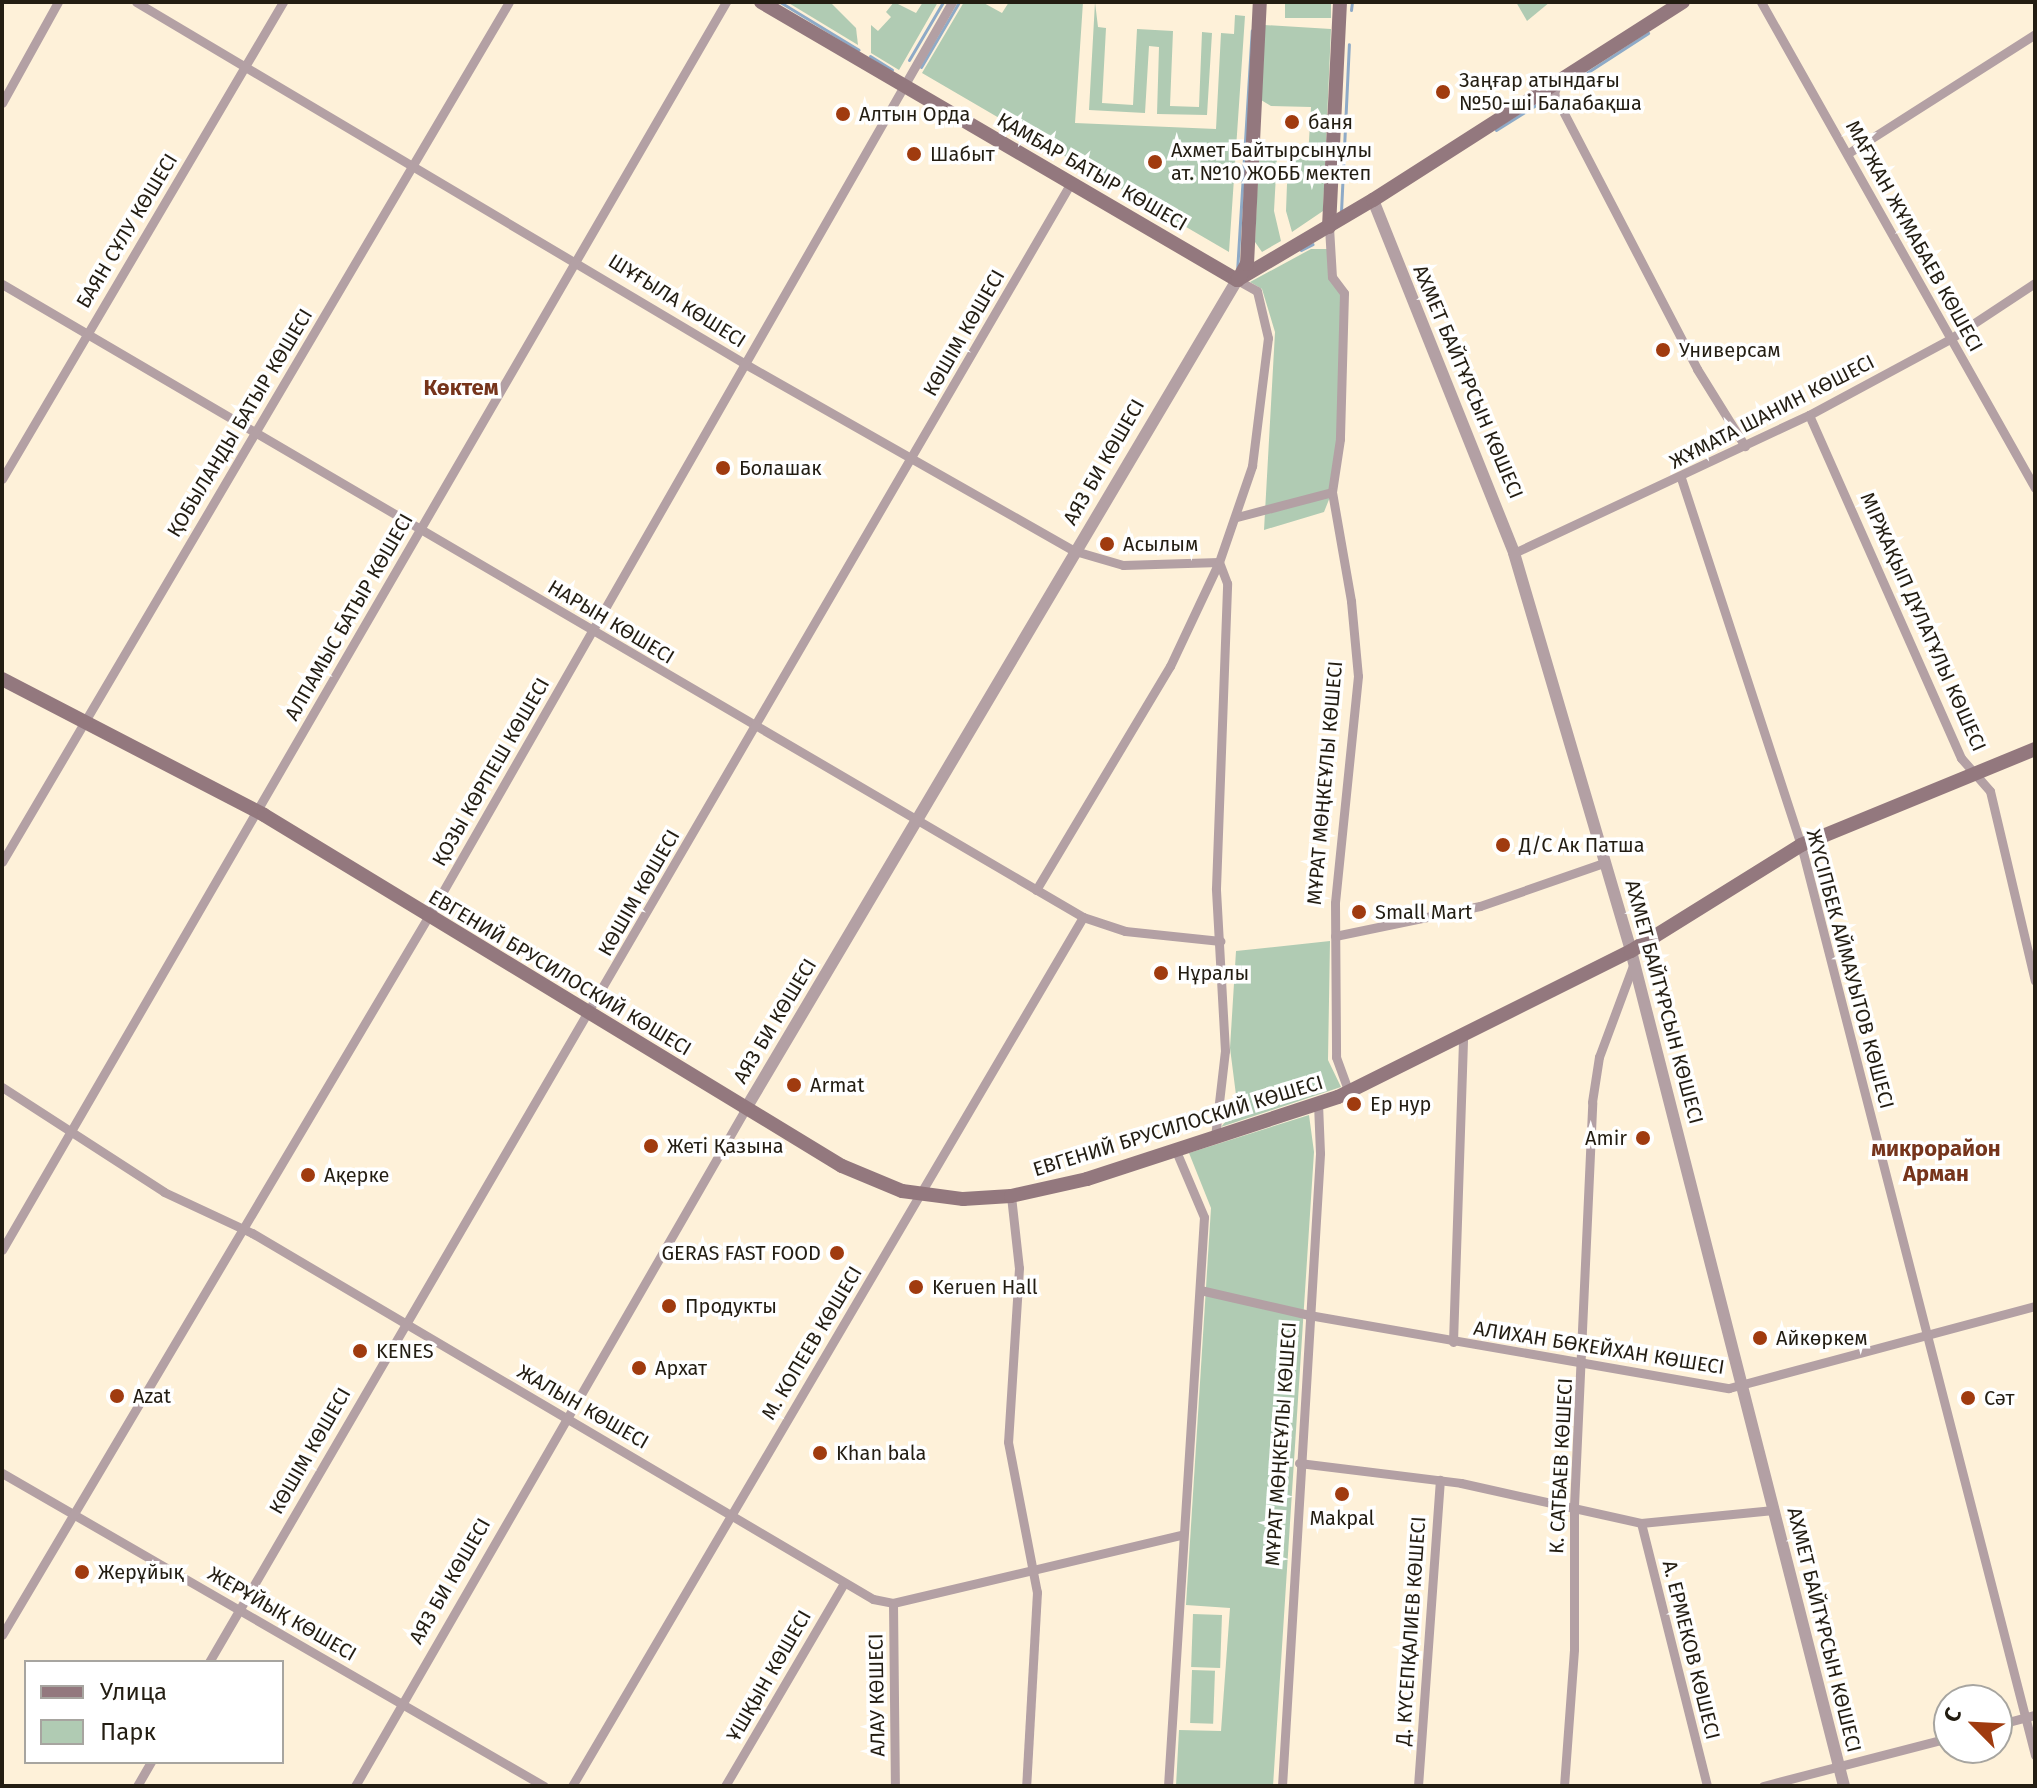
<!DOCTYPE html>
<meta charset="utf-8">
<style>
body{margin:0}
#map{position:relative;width:2037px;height:1788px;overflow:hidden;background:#fef1d9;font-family:"Fira Sans",sans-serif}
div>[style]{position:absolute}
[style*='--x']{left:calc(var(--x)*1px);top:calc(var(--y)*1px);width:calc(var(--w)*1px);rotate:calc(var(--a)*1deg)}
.green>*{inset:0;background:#b0cbb3;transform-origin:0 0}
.stream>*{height:3px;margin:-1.5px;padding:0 1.5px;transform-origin:1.5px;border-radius:1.5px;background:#8eaac7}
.minor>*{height:9px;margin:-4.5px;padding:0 4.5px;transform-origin:4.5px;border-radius:4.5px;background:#b3a0a4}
.tertiary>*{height:12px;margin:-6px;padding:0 6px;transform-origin:6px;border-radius:6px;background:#b3a0a4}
.secondary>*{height:14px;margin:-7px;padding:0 7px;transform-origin:7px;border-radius:7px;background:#93787e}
.dots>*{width:22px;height:22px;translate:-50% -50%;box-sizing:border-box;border:4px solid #fff;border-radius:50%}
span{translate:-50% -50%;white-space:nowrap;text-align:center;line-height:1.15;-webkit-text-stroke:7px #fff;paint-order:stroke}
.poi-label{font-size:20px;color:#231d12}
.left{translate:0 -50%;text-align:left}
.right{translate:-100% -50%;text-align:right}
.street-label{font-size:20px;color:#231d12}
.neighbourhood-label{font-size:22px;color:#76341b;font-weight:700}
.frame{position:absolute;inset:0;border:4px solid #231d12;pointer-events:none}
.legend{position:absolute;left:24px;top:1660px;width:260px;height:104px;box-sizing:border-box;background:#fff;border:2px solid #a7a5a0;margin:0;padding:10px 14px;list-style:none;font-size:24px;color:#231d12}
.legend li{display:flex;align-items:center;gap:16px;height:40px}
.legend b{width:40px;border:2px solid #a7a5a0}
.north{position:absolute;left:1933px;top:1684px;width:80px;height:80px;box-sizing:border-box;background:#fff;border:2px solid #a7a5a0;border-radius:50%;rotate:294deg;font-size:22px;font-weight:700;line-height:32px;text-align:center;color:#231d12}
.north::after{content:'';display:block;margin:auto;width:28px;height:36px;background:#a03b0f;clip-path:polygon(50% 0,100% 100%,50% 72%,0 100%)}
</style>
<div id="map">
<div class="green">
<div style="clip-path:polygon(787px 2px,830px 2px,856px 28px,858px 45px)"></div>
<div style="clip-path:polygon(894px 2px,916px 13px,923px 2px,938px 2px,899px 70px,871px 53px,871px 25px,878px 31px,891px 17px,886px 12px)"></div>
<div style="clip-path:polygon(964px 2px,982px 2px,1002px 13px,1009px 2px,1083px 2px,1075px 123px,1216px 129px,1221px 33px,1234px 34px,1235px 15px,1245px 16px,1229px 252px,922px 73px)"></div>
<div style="clip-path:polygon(1095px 2px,1098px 27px,1106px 28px,1102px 103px,1133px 105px,1137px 29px,1173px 31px,1170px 106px,1199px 107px,1202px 32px,1212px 33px,1207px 115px,1157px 114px,1159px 47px,1149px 46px,1145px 113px,1089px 110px)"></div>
<div style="left:1285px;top:2px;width:46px;height:16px"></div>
<div style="clip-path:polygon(1516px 2px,1550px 2px,1527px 21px)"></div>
<div style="clip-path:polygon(1264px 25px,1331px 29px,1323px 211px,1292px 232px,1286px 211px,1288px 157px,1308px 157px,1311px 107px,1271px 106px,1261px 100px)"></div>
<div style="clip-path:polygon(1269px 148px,1269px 156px,1277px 156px,1274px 211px,1281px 241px,1262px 252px,1255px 242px,1259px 149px)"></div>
<div style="clip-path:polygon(1311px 249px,1331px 249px,1332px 277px,1344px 293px,1344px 367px,1332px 492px,1324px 512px,1264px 530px,1275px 332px,1262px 289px,1250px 282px)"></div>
<div style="clip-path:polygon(1330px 941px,1328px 1060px,1341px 1087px,1221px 1127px,1234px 1111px,1236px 1095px,1230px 1048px,1236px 951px)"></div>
<div style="clip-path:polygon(1309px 1115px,1314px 1152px,1273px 1786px,1176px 1786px,1179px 1730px,1221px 1731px,1230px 1608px,1186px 1605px,1211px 1208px,1189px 1153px)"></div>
<div style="left:1193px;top:1614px;width:29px;height:53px;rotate:2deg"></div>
<div style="left:1192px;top:1670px;width:23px;height:53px;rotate:2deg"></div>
</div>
<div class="stream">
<div style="--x:780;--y:2;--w:92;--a:31.3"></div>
<div style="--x:1351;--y:10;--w:8;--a:-83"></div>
<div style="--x:870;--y:56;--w:26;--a:32"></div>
<div style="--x:909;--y:60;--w:67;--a:-59.6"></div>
<div style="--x:921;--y:67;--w:75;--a:-59.7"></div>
<div style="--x:1571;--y:83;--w:92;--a:-33"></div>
<div style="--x:1496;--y:130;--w:57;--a:-32"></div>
<div style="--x:1341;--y:212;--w:168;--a:-87.3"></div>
<div style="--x:1301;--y:250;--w:13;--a:-27"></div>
<div style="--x:1237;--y:272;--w:242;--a:-86.5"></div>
</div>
<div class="minor">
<div style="--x:136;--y:2;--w:711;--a:30.71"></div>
<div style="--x:747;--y:365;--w:377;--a:29.6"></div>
<div style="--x:1075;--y:551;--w:50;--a:16.3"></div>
<div style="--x:1123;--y:565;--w:96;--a:-1.8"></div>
<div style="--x:1219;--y:562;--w:115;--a:115.2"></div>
<div style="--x:1170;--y:666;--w:261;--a:120.9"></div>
<div style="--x:1761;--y:2;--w:558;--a:60.59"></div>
<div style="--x:1557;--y:84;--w:10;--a:107"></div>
<div style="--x:1554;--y:94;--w:310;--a:62.5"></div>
<div style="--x:1697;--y:369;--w:91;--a:58.1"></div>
<div style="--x:2;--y:103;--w:115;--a:-61"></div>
<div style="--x:1850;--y:152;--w:219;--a:-32.5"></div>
<div style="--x:1329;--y:227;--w:50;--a:86.6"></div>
<div style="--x:1332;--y:277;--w:20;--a:53"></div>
<div style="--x:1344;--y:293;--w:146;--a:91.6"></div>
<div style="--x:1340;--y:439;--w:54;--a:98.6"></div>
<div style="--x:1332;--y:492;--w:111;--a:80.1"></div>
<div style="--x:1351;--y:601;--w:75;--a:84.7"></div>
<div style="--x:1358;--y:676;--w:228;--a:95.8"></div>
<div style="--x:1335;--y:903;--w:154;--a:89.6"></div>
<div style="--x:1336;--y:1057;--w:37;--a:70"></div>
<div style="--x:2;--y:284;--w:1253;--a:30.35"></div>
<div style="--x:1083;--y:917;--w:44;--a:18.4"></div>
<div style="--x:1125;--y:931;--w:96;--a:6"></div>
<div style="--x:1809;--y:415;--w:375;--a:66.1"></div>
<div style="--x:1961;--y:758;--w:44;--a:48.7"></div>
<div style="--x:1990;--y:791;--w:195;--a:76.7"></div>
<div style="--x:1681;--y:478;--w:386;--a:71.9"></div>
<div style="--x:1801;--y:845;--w:940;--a:75.58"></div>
<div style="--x:2;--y:479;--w:554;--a:-59.5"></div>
<div style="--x:1237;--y:517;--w:98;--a:-14.7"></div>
<div style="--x:1514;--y:553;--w:326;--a:-25.1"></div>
<div style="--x:1809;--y:415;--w:160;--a:-28.3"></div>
<div style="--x:1950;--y:339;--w:102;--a:-33.4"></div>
<div style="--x:2;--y:862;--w:998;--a:-59.48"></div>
<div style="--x:1335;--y:936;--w:148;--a:-11.7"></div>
<div style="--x:1480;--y:906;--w:133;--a:-19.2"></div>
<div style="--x:2;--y:1087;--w:193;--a:32.9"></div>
<div style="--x:164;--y:1192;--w:97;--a:25"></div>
<div style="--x:252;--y:1233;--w:721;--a:30.51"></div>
<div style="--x:873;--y:1599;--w:20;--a:11"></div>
<div style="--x:893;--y:1603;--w:296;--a:-13.3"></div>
<div style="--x:1215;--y:1137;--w:87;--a:-83.4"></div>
<div style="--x:1225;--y:1051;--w:163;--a:-93.2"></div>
<div style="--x:1216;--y:888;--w:305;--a:-87.9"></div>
<div style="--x:1227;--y:583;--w:22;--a:-111"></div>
<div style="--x:1219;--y:562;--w:102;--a:-71"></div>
<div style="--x:1252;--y:466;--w:129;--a:-82.9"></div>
<div style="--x:1268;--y:338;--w:48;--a:-103.2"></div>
<div style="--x:1257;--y:291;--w:23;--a:-151"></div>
<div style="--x:1011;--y:1196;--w:72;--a:83.7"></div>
<div style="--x:1019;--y:1268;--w:174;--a:93.6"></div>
<div style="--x:1008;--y:1442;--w:153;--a:79.1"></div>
<div style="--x:1037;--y:1592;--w:194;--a:93.2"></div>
<div style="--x:2;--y:1250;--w:1443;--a:-59.88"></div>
<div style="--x:1200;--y:1290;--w:112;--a:12.9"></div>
<div style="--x:1309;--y:1315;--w:426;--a:9.9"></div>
<div style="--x:1729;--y:1388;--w:317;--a:-15"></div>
<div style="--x:1453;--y:1342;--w:307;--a:-88.1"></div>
<div style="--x:1299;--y:1463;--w:163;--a:7"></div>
<div style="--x:1461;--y:1483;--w:184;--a:12.5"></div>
<div style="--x:1641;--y:1523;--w:133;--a:-5.6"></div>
<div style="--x:2;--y:1473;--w:626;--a:30.01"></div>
<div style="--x:1641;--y:1523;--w:271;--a:75.9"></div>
<div style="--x:893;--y:1603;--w:183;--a:89.4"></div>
<div style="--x:2;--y:1635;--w:855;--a:-59.32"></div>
<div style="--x:438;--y:900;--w:1035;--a:-60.21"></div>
<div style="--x:209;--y:1662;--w:1714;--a:-59.77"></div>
<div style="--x:1997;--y:1725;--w:39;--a:-15"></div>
<div style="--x:137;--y:1786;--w:28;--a:-60"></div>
<div style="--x:355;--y:1786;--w:780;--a:-60.02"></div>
<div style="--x:572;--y:1786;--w:1008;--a:-59.54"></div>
<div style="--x:725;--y:1786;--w:235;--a:-59.6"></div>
<div style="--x:1168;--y:1786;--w:570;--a:-86.38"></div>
<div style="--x:1204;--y:1217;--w:72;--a:-113"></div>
<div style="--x:1282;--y:1786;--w:634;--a:-86.56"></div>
<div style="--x:1320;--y:1153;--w:49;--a:-92.3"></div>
<div style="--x:1418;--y:1786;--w:307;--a:-85.9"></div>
<div style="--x:1564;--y:1786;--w:137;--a:-85.8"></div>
<div style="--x:1574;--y:1649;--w:143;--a:-90"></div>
<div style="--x:1574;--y:1506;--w:404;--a:-87.4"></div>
<div style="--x:1592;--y:1102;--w:46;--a:-81.2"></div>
<div style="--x:1599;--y:1057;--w:100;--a:-69.6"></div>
<div style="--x:1763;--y:1786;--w:192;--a:-14.5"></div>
</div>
<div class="tertiary">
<div style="--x:1373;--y:200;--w:380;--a:68.2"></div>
<div style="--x:1514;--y:553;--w:415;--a:73.6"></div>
<div style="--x:1631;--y:951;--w:862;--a:75.69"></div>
<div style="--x:745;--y:1110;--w:965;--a:-59.34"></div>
</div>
<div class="secondary">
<div style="--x:761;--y:2;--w:551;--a:30.29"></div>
<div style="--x:1329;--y:227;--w:225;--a:-87.2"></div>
<div style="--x:1237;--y:280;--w:158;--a:-30.5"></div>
<div style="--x:1373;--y:200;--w:368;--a:-32.6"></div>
<div style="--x:1238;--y:280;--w:18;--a:-61"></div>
<div style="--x:1247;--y:264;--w:262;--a:-87.2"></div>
<div style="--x:2;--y:679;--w:295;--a:27.4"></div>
<div style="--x:264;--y:815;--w:676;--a:31.27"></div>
<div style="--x:842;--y:1166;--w:65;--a:22.6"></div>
<div style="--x:902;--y:1191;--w:62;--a:7.5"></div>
<div style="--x:963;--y:1199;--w:48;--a:-3.6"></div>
<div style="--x:1011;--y:1196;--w:78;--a:-12.6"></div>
<div style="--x:1087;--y:1179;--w:264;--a:-18.1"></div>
<div style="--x:1338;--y:1097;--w:327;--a:-26.5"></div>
<div style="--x:1631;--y:951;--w:200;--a:-31.9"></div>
<div style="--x:1801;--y:845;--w:253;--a:-22.3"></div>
</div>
<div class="dots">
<div style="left:1443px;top:92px;background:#a03b0f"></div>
<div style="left:843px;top:114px;background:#a03b0f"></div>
<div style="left:1292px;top:122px;background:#a03b0f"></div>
<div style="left:914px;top:154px;background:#a03b0f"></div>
<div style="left:1155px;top:162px;background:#a03b0f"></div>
<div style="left:1663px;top:350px;background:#a03b0f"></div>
<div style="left:723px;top:468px;background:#a03b0f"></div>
<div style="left:1107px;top:544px;background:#a03b0f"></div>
<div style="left:1503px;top:845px;background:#a03b0f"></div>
<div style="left:1359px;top:912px;background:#a03b0f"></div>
<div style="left:1161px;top:973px;background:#a03b0f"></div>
<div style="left:794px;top:1085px;background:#a03b0f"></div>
<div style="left:1354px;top:1104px;background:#a03b0f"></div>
<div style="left:1643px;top:1138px;background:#a03b0f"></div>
<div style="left:651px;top:1146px;background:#a03b0f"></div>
<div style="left:308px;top:1175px;background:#a03b0f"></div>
<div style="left:837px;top:1253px;background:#a03b0f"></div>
<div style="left:916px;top:1287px;background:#a03b0f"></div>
<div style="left:669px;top:1306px;background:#a03b0f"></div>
<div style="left:1760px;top:1338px;background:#a03b0f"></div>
<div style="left:360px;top:1351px;background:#a03b0f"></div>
<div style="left:639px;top:1368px;background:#a03b0f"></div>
<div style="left:117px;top:1396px;background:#a03b0f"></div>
<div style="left:1968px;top:1398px;background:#a03b0f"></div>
<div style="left:820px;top:1453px;background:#a03b0f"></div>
<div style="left:1342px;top:1494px;background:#a03b0f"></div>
<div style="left:82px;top:1572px;background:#a03b0f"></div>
</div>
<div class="poi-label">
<span class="left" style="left:1459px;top:92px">Заңғар атындағы<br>№50-ші Балабақша</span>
<span class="left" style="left:859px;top:114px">Алтын Орда</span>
<span class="left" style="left:1308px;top:122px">баня</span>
<span class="left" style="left:1171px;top:162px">Ахмет Байтырсынұлы<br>ат. №10 ЖОББ мектеп</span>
<span class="left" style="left:930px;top:154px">Шабыт</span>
<span class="left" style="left:1679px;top:350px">Универсам</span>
<span class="left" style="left:739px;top:468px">Болашак</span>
<span class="left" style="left:1123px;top:544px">Асылым</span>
<span class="left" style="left:1519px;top:845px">Д/С Ак Патша</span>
<span class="left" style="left:1375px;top:912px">Small Mart</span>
<span class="left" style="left:1177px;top:973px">Нұралы</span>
<span class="left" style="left:810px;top:1085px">Armat</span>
<span class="left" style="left:1370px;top:1104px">Ер нур</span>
<span class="right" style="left:1627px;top:1138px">Amir</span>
<span class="left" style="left:667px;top:1146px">Жеті Қазына</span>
<span class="left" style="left:324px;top:1175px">Ақерке</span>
<span class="right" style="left:821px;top:1253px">GERAS FAST FOOD</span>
<span class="left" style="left:932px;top:1287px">Keruen Hall</span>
<span class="left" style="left:685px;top:1306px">Продукты</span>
<span class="left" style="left:1776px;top:1338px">Айкөркем</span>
<span class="left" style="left:376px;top:1351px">KENES</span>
<span class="left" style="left:655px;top:1368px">Архат</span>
<span class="left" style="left:133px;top:1396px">Azat</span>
<span class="left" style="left:1984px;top:1398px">Сәт</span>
<span class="left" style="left:836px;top:1453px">Khan bala</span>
<span style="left:1342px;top:1518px">Makpal</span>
<span class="left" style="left:98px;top:1572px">Жерұйық</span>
</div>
<div class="street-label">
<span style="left:1092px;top:172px;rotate:30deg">ҚАМБАР БАТЫР КӨШЕСІ</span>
<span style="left:127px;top:231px;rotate:-59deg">БАЯН СҰЛУ КӨШЕСІ</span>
<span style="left:1914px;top:236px;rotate:61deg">МАҒЖАН ЖҰМАБАЕВ КӨШЕСІ</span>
<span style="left:677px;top:301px;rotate:32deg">ШҰҒЫЛА КӨШЕСІ</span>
<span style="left:964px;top:333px;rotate:-60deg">КӨШІМ КӨШЕСІ</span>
<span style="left:1468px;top:382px;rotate:67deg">АХМЕТ БАЙТҰРСЫН КӨШЕСІ</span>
<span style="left:1772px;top:412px;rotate:-27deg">ЖҰМАТА ШАНИН КӨШЕСІ</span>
<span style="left:240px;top:423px;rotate:-59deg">ҚОБЫЛАНДЫ БАТЫР КӨШЕСІ</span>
<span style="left:1104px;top:462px;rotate:-60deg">АЯЗ БИ КӨШЕСІ</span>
<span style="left:349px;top:617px;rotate:-60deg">АЛПАМЫС БАТЫР КӨШЕСІ</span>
<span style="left:611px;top:622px;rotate:31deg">НАРЫН КӨШЕСІ</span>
<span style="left:1923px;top:622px;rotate:66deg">МІРЖАҚЫП ДҰЛАТҰЛЫ КӨШЕСІ</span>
<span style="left:491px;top:772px;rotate:-60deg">ҚОЗЫ КӨРПЕШ КӨШЕСІ</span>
<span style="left:1325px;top:783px;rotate:-85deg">МҰРАТ МӨҢКЕҰЛЫ КӨШЕСІ</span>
<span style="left:639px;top:893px;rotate:-60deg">КӨШІМ КӨШЕСІ</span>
<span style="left:1850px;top:969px;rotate:75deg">ЖҮСІПБЕК АЙМАУЫТОВ КӨШЕСІ</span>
<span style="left:560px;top:973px;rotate:31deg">ЕВГЕНИЙ БРУСИЛОСКИЙ КӨШЕСІ</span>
<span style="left:1664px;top:1002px;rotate:75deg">АХМЕТ БАЙТҰРСЫН КӨШЕСІ</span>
<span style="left:775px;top:1021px;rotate:-59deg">АЯЗ БИ КӨШЕСІ</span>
<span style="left:1178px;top:1126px;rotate:-17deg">ЕВГЕНИЙ БРУСИЛОСКИЙ КӨШЕСІ</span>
<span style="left:812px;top:1343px;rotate:-59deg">М. КОПЕЕВ КӨШЕСІ</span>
<span style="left:1599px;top:1348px;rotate:9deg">АЛИХАН БӨКЕЙХАН КӨШЕСІ</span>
<span style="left:583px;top:1407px;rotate:30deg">ЖАЛЫН КӨШЕСІ</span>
<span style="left:1281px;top:1444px;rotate:-86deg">МҰРАТ МӨҢКЕҰЛЫ КӨШЕСІ</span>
<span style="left:310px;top:1451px;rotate:-60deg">КӨШІМ КӨШЕСІ</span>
<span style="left:1561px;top:1466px;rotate:-87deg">К. САТБАЕВ КӨШЕСІ</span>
<span style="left:450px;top:1581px;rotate:-60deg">АЯЗ БИ КӨШЕСІ</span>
<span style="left:282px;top:1614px;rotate:30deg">ЖЕРҰЙЫҚ КӨШЕСІ</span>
<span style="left:1824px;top:1630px;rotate:76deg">АХМЕТ БАЙТҰРСЫН КӨШЕСІ</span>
<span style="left:1411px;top:1631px;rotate:-86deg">Д. КҮСЕПҚАЛИЕВ КӨШЕСІ</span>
<span style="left:1691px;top:1650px;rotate:76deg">А. ЕРМЕКОВ КӨШЕСІ</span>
<span style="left:769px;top:1676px;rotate:-60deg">ҰШҚЫН КӨШЕСІ</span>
<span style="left:877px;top:1695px;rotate:-91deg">АЛАУ КӨШЕСІ</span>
</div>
<div class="neighbourhood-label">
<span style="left:461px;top:388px">Көктем</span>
<span style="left:1936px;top:1161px">микрорайон<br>Арман</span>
</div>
<div class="frame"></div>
<ul class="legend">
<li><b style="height:10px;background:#93787e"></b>Улица</li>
<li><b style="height:22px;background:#b0cbb3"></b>Парк</li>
</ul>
<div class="north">С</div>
</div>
